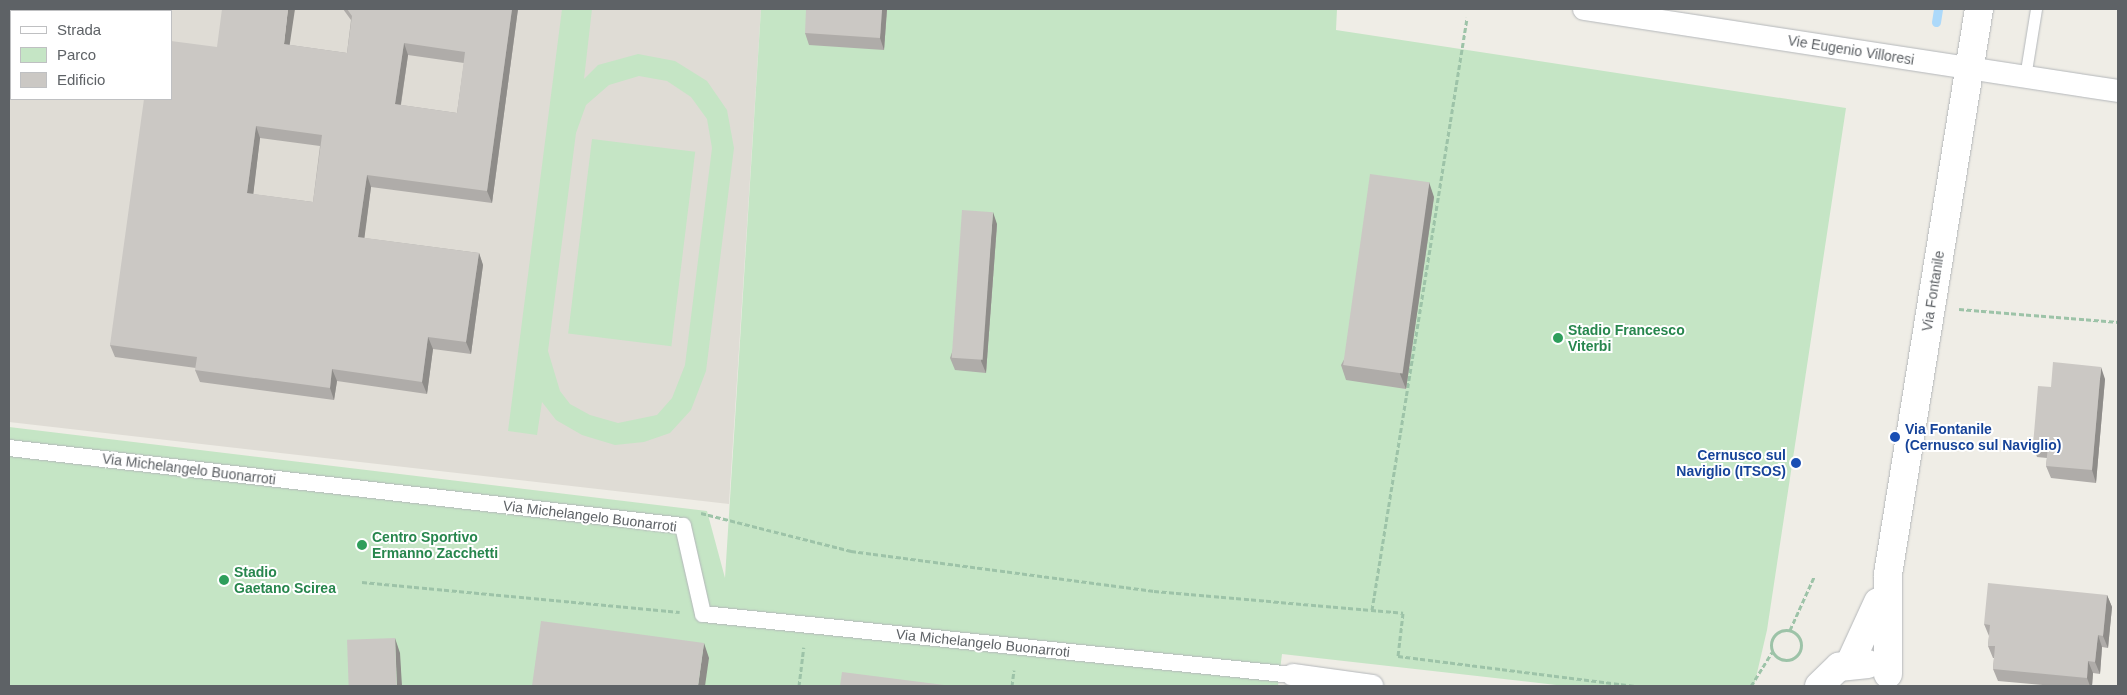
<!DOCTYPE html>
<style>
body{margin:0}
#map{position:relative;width:2127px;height:695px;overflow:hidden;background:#efede6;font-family:Helvetica,sans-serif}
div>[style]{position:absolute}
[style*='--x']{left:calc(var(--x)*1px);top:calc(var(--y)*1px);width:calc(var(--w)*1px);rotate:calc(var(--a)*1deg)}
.education>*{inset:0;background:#dfdcd5}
.green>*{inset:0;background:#c5e5c5;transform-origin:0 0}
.stream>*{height:9px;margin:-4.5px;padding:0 4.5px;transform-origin:4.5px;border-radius:4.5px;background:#acd9fa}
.path>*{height:3px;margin-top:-1.5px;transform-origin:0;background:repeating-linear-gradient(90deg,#9dc3a8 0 5px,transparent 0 7.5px)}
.path>.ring{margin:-1.5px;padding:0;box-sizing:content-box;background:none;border:3px solid #9dc3a8;border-radius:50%}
.roads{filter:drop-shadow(0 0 1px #b4b7ba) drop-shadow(0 0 1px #b4b7ba)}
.service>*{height:11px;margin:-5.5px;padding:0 5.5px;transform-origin:5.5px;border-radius:5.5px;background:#fff}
.pedestrian>*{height:16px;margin:-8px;padding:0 8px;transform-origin:8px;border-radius:8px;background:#fff}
.minor>*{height:22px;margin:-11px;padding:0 11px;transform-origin:11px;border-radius:11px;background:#fff}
.tertiary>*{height:28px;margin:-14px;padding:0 14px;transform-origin:14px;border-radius:14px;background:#fff}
.wall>*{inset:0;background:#afaca9}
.shaded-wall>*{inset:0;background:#8e8c89}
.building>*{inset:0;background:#cbc8c4;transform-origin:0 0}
.dots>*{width:14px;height:14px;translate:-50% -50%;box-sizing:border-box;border:2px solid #fff;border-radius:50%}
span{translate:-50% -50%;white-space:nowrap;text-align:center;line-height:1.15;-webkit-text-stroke:4px #fff;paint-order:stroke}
.street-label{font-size:14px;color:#5e6266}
.leisure-label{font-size:14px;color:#27864d;font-weight:700}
.left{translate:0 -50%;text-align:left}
.transit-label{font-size:14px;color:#164399;font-weight:700}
.right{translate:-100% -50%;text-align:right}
.frame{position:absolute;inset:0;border:10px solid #5e6266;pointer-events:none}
.legend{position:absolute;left:10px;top:10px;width:162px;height:90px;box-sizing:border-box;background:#fff;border:1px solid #bfc0c2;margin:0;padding:6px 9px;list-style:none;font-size:15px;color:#5e6266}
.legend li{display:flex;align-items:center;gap:10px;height:25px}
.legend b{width:25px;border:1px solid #bfc0c2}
</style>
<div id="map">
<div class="education">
<div style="clip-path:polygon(evenodd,9px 9px,761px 9px,729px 504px,9px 422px,9px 9px,11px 11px,171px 11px,171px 99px,11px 99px,11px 11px)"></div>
</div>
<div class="green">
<div style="clip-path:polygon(evenodd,562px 9px,592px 9px,584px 79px,598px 65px,638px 54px,675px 61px,707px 81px,727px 110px,734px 148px,706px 371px,691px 410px,670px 433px,644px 442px,615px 445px,582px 435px,556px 420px,542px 402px,537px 435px,508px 431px,562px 9px,639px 76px,667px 81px,691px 97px,707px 119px,712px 148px,685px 365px,672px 398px,657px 415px,618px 423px,590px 415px,570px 404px,560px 391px,548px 351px,576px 133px,586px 105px,609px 85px,639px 76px)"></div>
<div style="clip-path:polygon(761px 9px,1337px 9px,1336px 30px,1846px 108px,1767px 630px,1754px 686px,1565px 686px,1282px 654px,1278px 686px,9px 686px,9px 427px,707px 511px,725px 578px)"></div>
<div style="left:592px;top:139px;width:104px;height:196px;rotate:7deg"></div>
</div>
<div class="stream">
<div style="--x:1936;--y:22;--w:13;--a:-81"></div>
</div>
<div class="path">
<div style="--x:1959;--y:309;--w:160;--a:4.7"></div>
<div style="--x:701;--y:513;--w:155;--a:14.2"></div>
<div style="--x:851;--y:551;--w:306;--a:7.5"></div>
<div style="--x:1154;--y:591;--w:250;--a:5"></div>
<div style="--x:1403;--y:613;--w:43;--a:96.6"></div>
<div style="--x:1398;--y:656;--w:241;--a:7.2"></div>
<div style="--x:362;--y:582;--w:319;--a:5.4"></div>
<div style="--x:1372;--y:610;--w:600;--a:-80.88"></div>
<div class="ring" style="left:1771px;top:630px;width:27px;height:27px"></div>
<div style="--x:1790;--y:630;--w:58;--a:-65.6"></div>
<div style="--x:799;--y:686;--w:39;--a:-83"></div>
<div style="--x:1012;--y:686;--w:16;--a:-83"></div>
<div style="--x:1751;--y:686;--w:40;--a:-58"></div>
</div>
<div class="roads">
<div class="service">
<div style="--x:2025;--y:77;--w:69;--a:-80.8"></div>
</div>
<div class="pedestrian">
<div style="--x:9;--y:448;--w:678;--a:6.6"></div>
<div style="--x:683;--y:526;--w:90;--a:77.2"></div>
<div style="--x:703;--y:614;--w:593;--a:5.9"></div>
</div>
<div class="minor">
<div style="--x:1584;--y:9;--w:540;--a:8.73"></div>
<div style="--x:1293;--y:675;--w:80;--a:7.9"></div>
</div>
<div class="tertiary">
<div style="--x:1850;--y:663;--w:67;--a:-65.3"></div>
<div style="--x:1888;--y:674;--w:100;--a:-90"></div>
<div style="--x:1888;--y:574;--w:572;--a:-80.85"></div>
<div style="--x:1819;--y:686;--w:28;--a:-44"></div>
<div style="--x:1839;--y:667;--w:29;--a:-6"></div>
</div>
</div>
<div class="wall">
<div style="clip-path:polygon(evenodd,343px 9px,518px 9px,492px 203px,371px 187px,364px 238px,479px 253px,483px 265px,471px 354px,433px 349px,427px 394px,337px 381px,334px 400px,200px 382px,195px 370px,196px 368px,115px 357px,110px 345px,217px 47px,290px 45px,347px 53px,351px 20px,343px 9px,408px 55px,464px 63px,457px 113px,401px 105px,408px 55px,343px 9px,260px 138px,320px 146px,313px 202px,253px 194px,260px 138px)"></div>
<div style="clip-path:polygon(887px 9px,884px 50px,809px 45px,805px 33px)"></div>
<div style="clip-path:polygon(1434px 197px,1406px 389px,1346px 380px,1341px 365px)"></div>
<div style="clip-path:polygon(997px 224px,986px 373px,955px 370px,950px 358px)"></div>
<div style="clip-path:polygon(2105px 379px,2096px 483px,2051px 478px,2046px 466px,2047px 458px,2037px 457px,2033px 445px,2051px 387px)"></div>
<div style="clip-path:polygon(2107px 595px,2112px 607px,2108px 648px,2102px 647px,2100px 674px,2093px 673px,2092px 686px,2054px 686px,1998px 681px,1993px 669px,1994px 658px,1993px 658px,1988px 646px,1989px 636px,1984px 624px)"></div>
</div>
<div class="shaded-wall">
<div style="clip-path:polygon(288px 9px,295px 9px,288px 56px,284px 44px)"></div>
<div style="clip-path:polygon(512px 9px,518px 9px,492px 203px,487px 191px)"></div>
<div style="clip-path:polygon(882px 9px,887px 9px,884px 50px,880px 38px)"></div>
<div style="clip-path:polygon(404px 43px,408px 55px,399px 116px,395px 104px)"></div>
<div style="clip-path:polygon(256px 126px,260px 138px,252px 205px,247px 193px)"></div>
<div style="clip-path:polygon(367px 175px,371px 187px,363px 249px,358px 237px)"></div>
<div style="clip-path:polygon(1429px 182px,1434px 197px,1406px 389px,1400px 374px)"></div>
<div style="clip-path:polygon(993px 212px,997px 224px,986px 373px,981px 361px)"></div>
<div style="clip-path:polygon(479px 253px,483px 265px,471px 354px,466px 342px)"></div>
<div style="clip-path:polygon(428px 337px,433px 349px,427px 394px,422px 382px)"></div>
<div style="clip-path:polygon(2101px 367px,2105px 379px,2096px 483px,2092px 470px)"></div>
<div style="clip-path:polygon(332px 369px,337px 381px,334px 400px,330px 388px)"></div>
<div style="clip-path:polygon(2107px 595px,2112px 607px,2108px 648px,2103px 636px)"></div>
<div style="clip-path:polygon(2098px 635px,2102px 647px,2100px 674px,2095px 662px)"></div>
<div style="clip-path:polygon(395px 638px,400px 653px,402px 686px,397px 686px)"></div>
<div style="clip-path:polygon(704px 643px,709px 658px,705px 686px,698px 686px)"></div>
<div style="clip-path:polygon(2088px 661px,2093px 673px,2092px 686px,2090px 686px,2087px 678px)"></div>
</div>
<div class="building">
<div style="clip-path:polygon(evenodd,222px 9px,288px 9px,284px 44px,347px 53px,352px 16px,347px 9px,512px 9px,487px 191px,367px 175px,358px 237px,479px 253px,466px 342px,428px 337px,422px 382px,332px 369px,330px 388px,195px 370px,197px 357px,110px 345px,144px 99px,171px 99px,171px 41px,217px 47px,222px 9px,404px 43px,465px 52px,457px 113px,395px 104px,404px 43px,222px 9px,256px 126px,322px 135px,313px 202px,247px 193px,256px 126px)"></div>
<div style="clip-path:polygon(806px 9px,882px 9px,880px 38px,805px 33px)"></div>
<div style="left:1370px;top:174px;width:60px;height:193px;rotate:8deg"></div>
<div style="left:962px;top:210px;width:31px;height:148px;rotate:4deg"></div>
<div style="clip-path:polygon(2053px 362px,2101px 367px,2092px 470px,2046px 466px,2048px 446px,2033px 445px,2038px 386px,2051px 387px)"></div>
<div style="clip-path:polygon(1988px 583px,2107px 595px,2103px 636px,2098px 635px,2095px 662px,2088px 661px,2087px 678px,1993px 669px,1995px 646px,1988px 646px,1990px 625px,1984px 624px)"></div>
<div style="clip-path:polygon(541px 621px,704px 643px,698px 686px,532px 686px)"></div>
<div style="left:395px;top:638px;width:48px;height:48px;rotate:88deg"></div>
<div style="clip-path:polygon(842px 672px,952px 686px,840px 686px)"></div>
</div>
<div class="dots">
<div style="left:1558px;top:338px;background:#2e9e5b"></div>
<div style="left:1895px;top:437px;background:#1a4fb4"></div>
<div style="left:1796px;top:463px;background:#1a4fb4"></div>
<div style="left:362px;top:545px;background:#2e9e5b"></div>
<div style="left:224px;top:580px;background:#2e9e5b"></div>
</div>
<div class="street-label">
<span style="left:1851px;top:50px;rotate:9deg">Vie Eugenio Villoresi</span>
<span style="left:1933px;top:291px;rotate:-81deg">Via Fontanile</span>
<span style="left:189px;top:469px;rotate:7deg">Via Michelangelo Buonarroti</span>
<span style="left:590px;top:516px;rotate:7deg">Via Michelangelo Buonarroti</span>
<span style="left:983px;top:643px;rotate:6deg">Via Michelangelo Buonarroti</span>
</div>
<div class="leisure-label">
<span class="left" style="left:1568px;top:338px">Stadio Francesco<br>Viterbi</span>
<span class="left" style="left:372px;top:545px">Centro Sportivo<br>Ermanno Zacchetti</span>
<span class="left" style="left:234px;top:580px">Stadio<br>Gaetano Scirea</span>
</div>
<div class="transit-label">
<span class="left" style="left:1905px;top:437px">Via Fontanile<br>(Cernusco sul Naviglio)</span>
<span class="right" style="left:1786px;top:463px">Cernusco sul<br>Naviglio (ITSOS)</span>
</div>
<div class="frame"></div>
<ul class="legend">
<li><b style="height:6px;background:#fff"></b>Strada</li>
<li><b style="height:14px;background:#c5e5c5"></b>Parco</li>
<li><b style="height:14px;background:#cbc8c4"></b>Edificio</li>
</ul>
</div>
